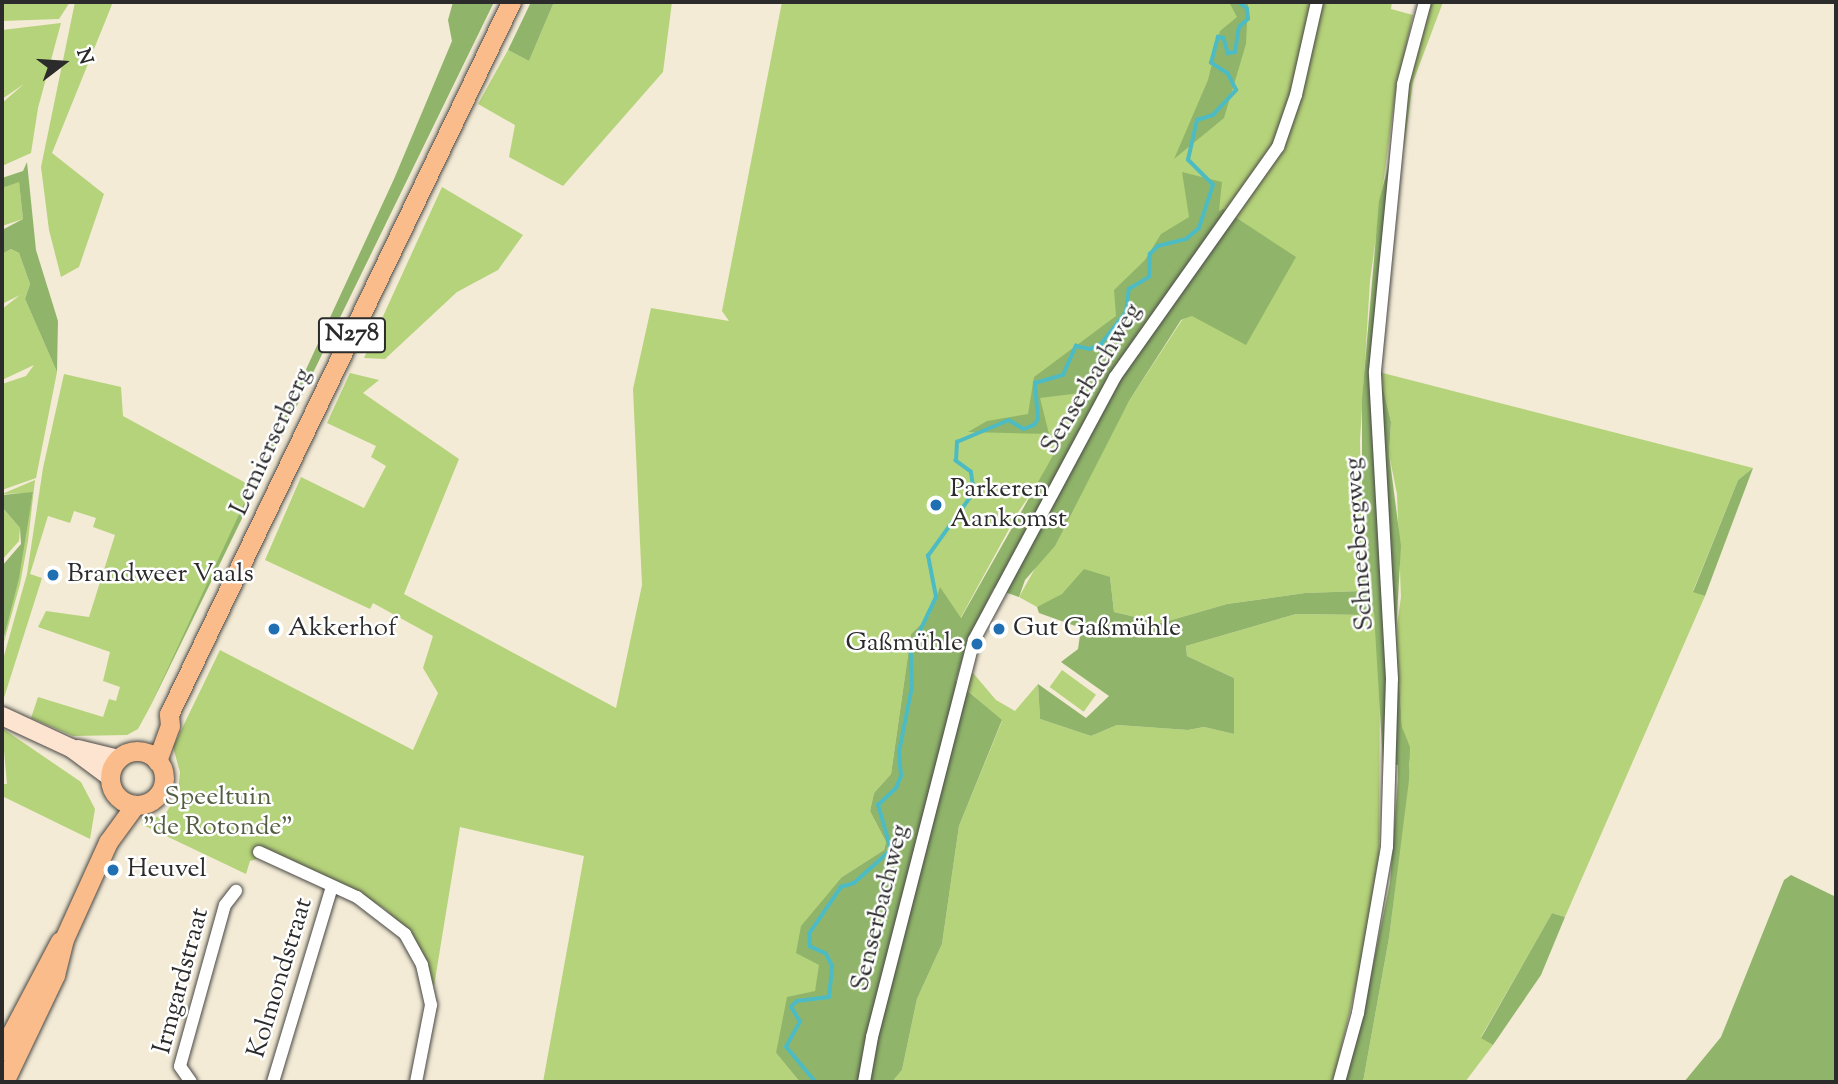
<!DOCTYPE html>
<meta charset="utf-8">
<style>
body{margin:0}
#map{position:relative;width:1838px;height:1084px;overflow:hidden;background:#f3ebd6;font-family:"Sorts Mill Goudy",serif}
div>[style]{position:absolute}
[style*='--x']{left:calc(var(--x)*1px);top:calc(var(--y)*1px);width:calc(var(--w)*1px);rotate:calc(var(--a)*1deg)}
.green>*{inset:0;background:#b5d37a;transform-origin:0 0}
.forest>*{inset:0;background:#90b56a}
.stream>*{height:3.5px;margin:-1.75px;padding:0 1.75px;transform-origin:1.75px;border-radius:1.75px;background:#4dbbc4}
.roads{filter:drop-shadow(0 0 2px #494845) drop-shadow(0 0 2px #494845)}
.street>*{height:12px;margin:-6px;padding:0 6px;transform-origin:6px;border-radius:6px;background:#fff}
.secondary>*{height:18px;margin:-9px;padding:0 9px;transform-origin:9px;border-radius:9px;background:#fde4d0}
.primary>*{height:19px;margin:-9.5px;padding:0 9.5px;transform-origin:9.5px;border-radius:9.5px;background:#f9bc8a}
.primary>.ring{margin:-9.5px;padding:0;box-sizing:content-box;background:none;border:19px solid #f9bc8a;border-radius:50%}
.dots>*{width:19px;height:19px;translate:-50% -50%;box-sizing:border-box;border:4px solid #fff;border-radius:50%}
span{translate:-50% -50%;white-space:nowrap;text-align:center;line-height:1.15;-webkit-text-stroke:5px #fff;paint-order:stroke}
.shield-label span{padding:2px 5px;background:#fff;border:2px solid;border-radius:5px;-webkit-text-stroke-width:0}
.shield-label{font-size:24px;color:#2b2b2b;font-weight:700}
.street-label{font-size:26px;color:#2b2b2b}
.poi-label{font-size:26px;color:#2b2b2b}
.left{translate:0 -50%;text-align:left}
.right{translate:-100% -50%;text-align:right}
.park-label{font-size:26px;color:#545d43}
.frame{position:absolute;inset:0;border:4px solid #2b2b2b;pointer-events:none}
.north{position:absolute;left:28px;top:28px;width:70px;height:70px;-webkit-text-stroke:5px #fff;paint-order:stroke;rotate:73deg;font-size:19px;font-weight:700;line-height:28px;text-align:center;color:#2b2b2b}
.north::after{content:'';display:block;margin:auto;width:24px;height:32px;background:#2b2b2b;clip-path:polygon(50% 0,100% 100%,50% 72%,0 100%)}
</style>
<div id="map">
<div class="green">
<div style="clip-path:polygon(2px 2px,70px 2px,59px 19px,2px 21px)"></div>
<div style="clip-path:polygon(75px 2px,113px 2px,52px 153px,104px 194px,79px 267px,61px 277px,49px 230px,41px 167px)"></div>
<div style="clip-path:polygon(554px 2px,672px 2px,663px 72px,563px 186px,509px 157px,515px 125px,478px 104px,508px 50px,529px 61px)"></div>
<div style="clip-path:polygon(782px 2px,1392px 2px,1391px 9px,1413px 15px,1395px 96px,1370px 281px,1360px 440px,1362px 591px,1305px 593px,1227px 604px,1161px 623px,1114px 612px,1110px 577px,1037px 607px,1019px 597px,1129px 401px,1182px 320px,1191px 316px,1223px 210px,1019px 511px,960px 619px,940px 588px,929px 616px,911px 634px,891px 774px,874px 793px,870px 811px,886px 842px,884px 850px,842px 877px,815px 992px,776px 1053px,800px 1082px,543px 1082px,584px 856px,460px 827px,434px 986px,412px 937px,385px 909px,363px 895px,274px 854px,250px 861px,246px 874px,141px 824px,166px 813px,178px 794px,180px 772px,173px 747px,220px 650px,413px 750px,438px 693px,423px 668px,433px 636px,373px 603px,370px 609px,265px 560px,301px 477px,364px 508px,386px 466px,371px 457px,376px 446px,327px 423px,350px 373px,379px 380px,363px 393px,459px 459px,404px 594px,616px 708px,642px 585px,633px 389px,651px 308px,729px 321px,722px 311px)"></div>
<div style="clip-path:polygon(1429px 2px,1443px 2px,1413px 82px,1404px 148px,1406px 88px)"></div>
<div style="clip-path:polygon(61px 23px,38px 108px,31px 153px,2px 166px,2px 103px,24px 84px,2px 99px,2px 30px)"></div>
<div style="clip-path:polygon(19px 181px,23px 219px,2px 226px,2px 188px)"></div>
<div style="clip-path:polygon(442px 187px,523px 235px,498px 270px,457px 292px,385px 359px,364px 358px)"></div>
<div style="clip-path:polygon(11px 249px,19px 253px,30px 284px,25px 299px,57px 372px,36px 478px,2px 490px,2px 384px,26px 376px,34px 365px,2px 380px,2px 309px,20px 295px,2px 304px,2px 254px)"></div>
<div style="clip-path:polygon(1379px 372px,1753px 468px,1738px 480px,1693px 591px,1705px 596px,1565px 917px,1552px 913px,1481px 1037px,1493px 1045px,1465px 1082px,1363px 1082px,1389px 938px,1410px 763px,1402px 727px,1396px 632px,1401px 597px,1397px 494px,1389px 454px,1391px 422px)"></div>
<div style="clip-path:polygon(64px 374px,121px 387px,123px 416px,255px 488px,150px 707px,138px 729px,127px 735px,73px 736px,31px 718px,38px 697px,103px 717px,109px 699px,116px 701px,120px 687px,103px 681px,110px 652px,38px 627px,46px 611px,89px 617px,115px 535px,93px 527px,96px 518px,74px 511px,70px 523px,48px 516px,30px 574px,42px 578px,2px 704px,2px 663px,27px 574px,43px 468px)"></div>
<div style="clip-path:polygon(35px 480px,28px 541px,20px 584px,2px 649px,33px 493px,2px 494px)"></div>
<div style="clip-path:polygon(2px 507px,20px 528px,19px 541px,2px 560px)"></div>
<div style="clip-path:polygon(1370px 609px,1374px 612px,1380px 668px,1379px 855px,1362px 961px,1333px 1082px,892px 1082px,902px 1070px,917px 999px,942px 944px,959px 826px,1002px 721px,965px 688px,967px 679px,973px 673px,996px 700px,1015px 711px,1038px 684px,1040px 719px,1091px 736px,1117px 725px,1188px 730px,1204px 727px,1234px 734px,1234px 678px,1187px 656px,1186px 646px,1296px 614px,1365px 615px)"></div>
<div style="left:1062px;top:670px;width:42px;height:21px;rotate:36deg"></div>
<div style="clip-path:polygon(2px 728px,81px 782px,95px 809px,90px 839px,2px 796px,2px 784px,7px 784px)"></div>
</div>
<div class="forest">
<div style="clip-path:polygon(453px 2px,494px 2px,150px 707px,394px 179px,452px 41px,448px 20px)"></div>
<div style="clip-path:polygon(531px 2px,554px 2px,529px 61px,508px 50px)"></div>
<div style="clip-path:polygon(1229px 2px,1248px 2px,1246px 44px,1224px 118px,1174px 159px,1208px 80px,1220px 31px,1237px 17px)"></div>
<div style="clip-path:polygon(1390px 160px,1379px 372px,1391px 422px,1389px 454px,1401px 546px,1396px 633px,1402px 727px,1410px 747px,1409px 780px,1389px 938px,1363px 1082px,1341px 1082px,1363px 1013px,1390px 883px,1398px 779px,1398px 765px,1383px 763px,1374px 612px,1370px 609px,1366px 615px,1296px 614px,1186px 646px,1187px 656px,1234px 678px,1234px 734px,1204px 727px,1188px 730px,1117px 725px,1091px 736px,1040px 719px,1038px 684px,1086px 718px,1109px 696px,1061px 662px,1078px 649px,1081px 628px,1039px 613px,1037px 607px,1062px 594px,1084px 569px,1110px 577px,1114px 612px,1161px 623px,1227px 604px,1305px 593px,1362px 591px,1362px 399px,1379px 201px)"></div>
<div style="clip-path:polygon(27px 162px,36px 250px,58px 321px,57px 372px,25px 299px,30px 284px,19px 253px,11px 249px,2px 254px,2px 230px,23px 219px,19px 182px,2px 188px,2px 178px,23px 171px)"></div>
<div style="clip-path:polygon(1182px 172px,1222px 182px,1219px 211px,1223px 209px,1296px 257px,1246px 345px,1192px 316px,1181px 320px,1129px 401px,1055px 546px,1025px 580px,1019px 597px,994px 588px,967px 643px,956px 681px,1002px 720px,959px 826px,942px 944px,917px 999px,902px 1070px,892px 1082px,800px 1082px,776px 1053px,787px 997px,815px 991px,819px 965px,796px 953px,801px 926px,842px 877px,884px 850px,886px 842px,870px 811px,874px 793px,891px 774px,911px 634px,929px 616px,940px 587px,961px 618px,1089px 392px,1040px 398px,1049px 434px,968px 432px,987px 421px,1028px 414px,1034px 377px,1116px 316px,1114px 290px,1145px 260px,1161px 234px,1189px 217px)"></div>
<div style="clip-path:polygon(1753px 468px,1705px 596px,1693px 592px,1738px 480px)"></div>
<div style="clip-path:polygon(33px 492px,19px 578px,2px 645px,2px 566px,21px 544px,20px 528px,2px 507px,2px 495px)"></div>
<div style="clip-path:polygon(1791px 875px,1836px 897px,1836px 1082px,1684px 1082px,1721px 1037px,1784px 880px)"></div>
<div style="clip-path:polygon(1552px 913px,1565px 917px,1541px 975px,1493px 1045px,1481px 1038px)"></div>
</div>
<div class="stream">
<div style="--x:815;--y:1082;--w:45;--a:-129.6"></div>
<div style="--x:786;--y:1047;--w:29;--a:-61"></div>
<div style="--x:800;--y:1022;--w:17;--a:-121"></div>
<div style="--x:791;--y:1007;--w:8;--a:-45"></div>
<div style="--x:797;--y:1001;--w:32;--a:-7"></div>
<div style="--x:829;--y:997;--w:31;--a:-84"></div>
<div style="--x:832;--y:966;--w:13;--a:-117"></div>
<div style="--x:826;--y:954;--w:17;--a:-156"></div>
<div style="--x:810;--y:947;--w:13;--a:-94"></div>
<div style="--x:809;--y:934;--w:57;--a:-55.8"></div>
<div style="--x:841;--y:887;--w:14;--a:-17"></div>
<div style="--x:854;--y:883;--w:50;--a:-41.7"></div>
<div style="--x:891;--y:850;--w:47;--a:-106.1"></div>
<div style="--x:878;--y:805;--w:25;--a:-43"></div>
<div style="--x:896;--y:788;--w:13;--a:-67"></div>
<div style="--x:901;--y:776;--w:24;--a:-95"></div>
<div style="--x:899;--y:752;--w:66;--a:-78.7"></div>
<div style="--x:912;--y:687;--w:37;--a:-92"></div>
<div style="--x:911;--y:650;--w:59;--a:-64.7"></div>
<div style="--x:936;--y:597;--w:42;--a:-101"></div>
<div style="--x:928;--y:556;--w:79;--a:-54.3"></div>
<div style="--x:974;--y:492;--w:20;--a:-99"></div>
<div style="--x:971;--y:472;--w:19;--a:-144"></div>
<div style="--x:956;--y:461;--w:19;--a:-87"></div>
<div style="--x:957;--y:442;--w:56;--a:-22.9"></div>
<div style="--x:1009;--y:420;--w:17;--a:31"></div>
<div style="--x:1024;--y:429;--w:11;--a:-22"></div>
<div style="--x:1034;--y:425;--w:7;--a:-56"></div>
<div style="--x:1038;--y:419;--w:36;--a:-95"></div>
<div style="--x:1035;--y:383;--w:29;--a:-16"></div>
<div style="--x:1063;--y:375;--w:32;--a:-66"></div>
<div style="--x:1076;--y:346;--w:14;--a:12"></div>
<div style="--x:1090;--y:349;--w:12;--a:-24"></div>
<div style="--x:1101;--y:344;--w:41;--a:-52"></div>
<div style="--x:1126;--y:312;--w:23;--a:-83"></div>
<div style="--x:1129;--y:289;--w:23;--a:-31"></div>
<div style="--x:1149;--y:277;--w:23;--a:-88"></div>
<div style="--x:1150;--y:254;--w:11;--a:-45"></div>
<div style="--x:1158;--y:246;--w:29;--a:-14"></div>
<div style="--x:1186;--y:239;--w:17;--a:-40"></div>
<div style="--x:1199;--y:228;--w:45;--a:-72"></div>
<div style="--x:1213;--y:185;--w:35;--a:-135"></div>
<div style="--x:1188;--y:160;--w:41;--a:-77.3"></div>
<div style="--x:1197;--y:120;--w:17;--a:-17"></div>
<div style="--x:1213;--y:115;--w:34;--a:-47"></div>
<div style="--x:1236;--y:90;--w:18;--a:-117"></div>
<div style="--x:1228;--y:74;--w:20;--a:-147"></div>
<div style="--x:1211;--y:63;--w:27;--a:-75"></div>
<div style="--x:1218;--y:37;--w:6;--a:9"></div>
<div style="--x:1224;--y:38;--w:16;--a:75"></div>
<div style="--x:1228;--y:53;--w:7;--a:-8"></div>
<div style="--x:1235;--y:52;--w:25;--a:-81"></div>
<div style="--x:1239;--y:27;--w:12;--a:-42"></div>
<div style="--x:1248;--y:19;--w:10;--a:-96"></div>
<div style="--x:1247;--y:9;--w:11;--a:-142"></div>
</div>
<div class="roads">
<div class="street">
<div style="--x:259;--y:852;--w:108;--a:24.7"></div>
<div style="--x:357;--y:897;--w:61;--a:37.6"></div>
<div style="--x:405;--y:934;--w:35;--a:61"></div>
<div style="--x:422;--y:965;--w:41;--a:77.3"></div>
<div style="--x:431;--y:1005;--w:78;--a:101"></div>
<div style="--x:191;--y:1082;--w:19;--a:-125"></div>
<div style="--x:180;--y:1066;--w:167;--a:-74.4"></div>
<div style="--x:225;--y:905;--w:18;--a:-52"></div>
<div style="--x:273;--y:1082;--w:204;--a:-73.2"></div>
<div style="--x:864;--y:1082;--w:46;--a:-79.9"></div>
<div style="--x:872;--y:1037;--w:410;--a:-75.6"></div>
<div style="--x:974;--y:640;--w:298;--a:-61.8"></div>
<div style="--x:1115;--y:377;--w:282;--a:-54.7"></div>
<div style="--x:1278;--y:147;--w:55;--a:-70.9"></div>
<div style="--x:1296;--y:95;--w:95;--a:-77.3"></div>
<div style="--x:1339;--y:1082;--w:72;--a:-74.6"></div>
<div style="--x:1358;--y:1013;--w:169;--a:-80.1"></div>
<div style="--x:1387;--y:846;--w:167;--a:-88.3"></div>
<div style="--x:1392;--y:679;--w:308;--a:-93.2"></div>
<div style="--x:1375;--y:371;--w:288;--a:-84.4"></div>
<div style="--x:1403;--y:84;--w:85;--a:-75"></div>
</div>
<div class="secondary">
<div style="--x:2;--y:716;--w:76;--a:24.9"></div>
<div style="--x:71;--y:748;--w:49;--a:36.6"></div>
<div style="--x:78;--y:749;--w:42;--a:13.7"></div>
</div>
<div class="primary">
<div class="ring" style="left:110px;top:751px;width:35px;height:35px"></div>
<div style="--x:157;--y:761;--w:37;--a:-70"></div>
<div style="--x:170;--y:726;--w:12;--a:-95"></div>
<div style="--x:169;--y:714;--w:790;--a:-64.34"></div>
<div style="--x:2;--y:1051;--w:124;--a:-62.2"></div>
<div style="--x:4;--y:1082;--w:119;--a:-64.5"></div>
<div style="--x:55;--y:975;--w:37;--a:-76"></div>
<div style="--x:64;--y:939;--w:107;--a:-65.6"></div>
<div style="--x:108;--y:842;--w:46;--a:-53.9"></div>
</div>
</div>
<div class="dots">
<div style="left:936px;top:505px;background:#1f6fb2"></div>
<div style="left:53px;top:575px;background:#1f6fb2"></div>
<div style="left:274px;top:629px;background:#1f6fb2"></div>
<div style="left:999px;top:629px;background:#1f6fb2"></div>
<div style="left:977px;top:644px;background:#1f6fb2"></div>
<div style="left:113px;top:870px;background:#1f6fb2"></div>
</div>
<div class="shield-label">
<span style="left:352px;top:335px">N278</span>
</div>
<div class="street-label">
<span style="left:1092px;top:379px;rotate:-59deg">Senserbachweg</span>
<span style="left:272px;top:442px;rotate:-65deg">Lemierserberg</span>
<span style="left:1360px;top:544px;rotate:-94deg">Schneebergweg</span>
<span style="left:881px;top:908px;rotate:-76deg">Senserbachweg</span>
<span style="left:281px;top:978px;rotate:-73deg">Kolmondstraat</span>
<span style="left:182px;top:981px;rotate:-75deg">Irmgardstraat</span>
</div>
<div class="poi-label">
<span class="left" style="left:950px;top:505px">Parkeren<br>Aankomst</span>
<span class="left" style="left:67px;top:575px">Brandweer Vaals</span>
<span class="left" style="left:288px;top:629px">Akkerhof</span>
<span class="left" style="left:1013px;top:629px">Gut Gaßmühle</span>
<span class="right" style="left:963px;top:644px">Gaßmühle</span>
<span class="left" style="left:127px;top:870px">Heuvel</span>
</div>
<div class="park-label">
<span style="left:218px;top:813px">Speeltuin<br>"de Rotonde"</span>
</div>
<div class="frame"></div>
<div class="north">N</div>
</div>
